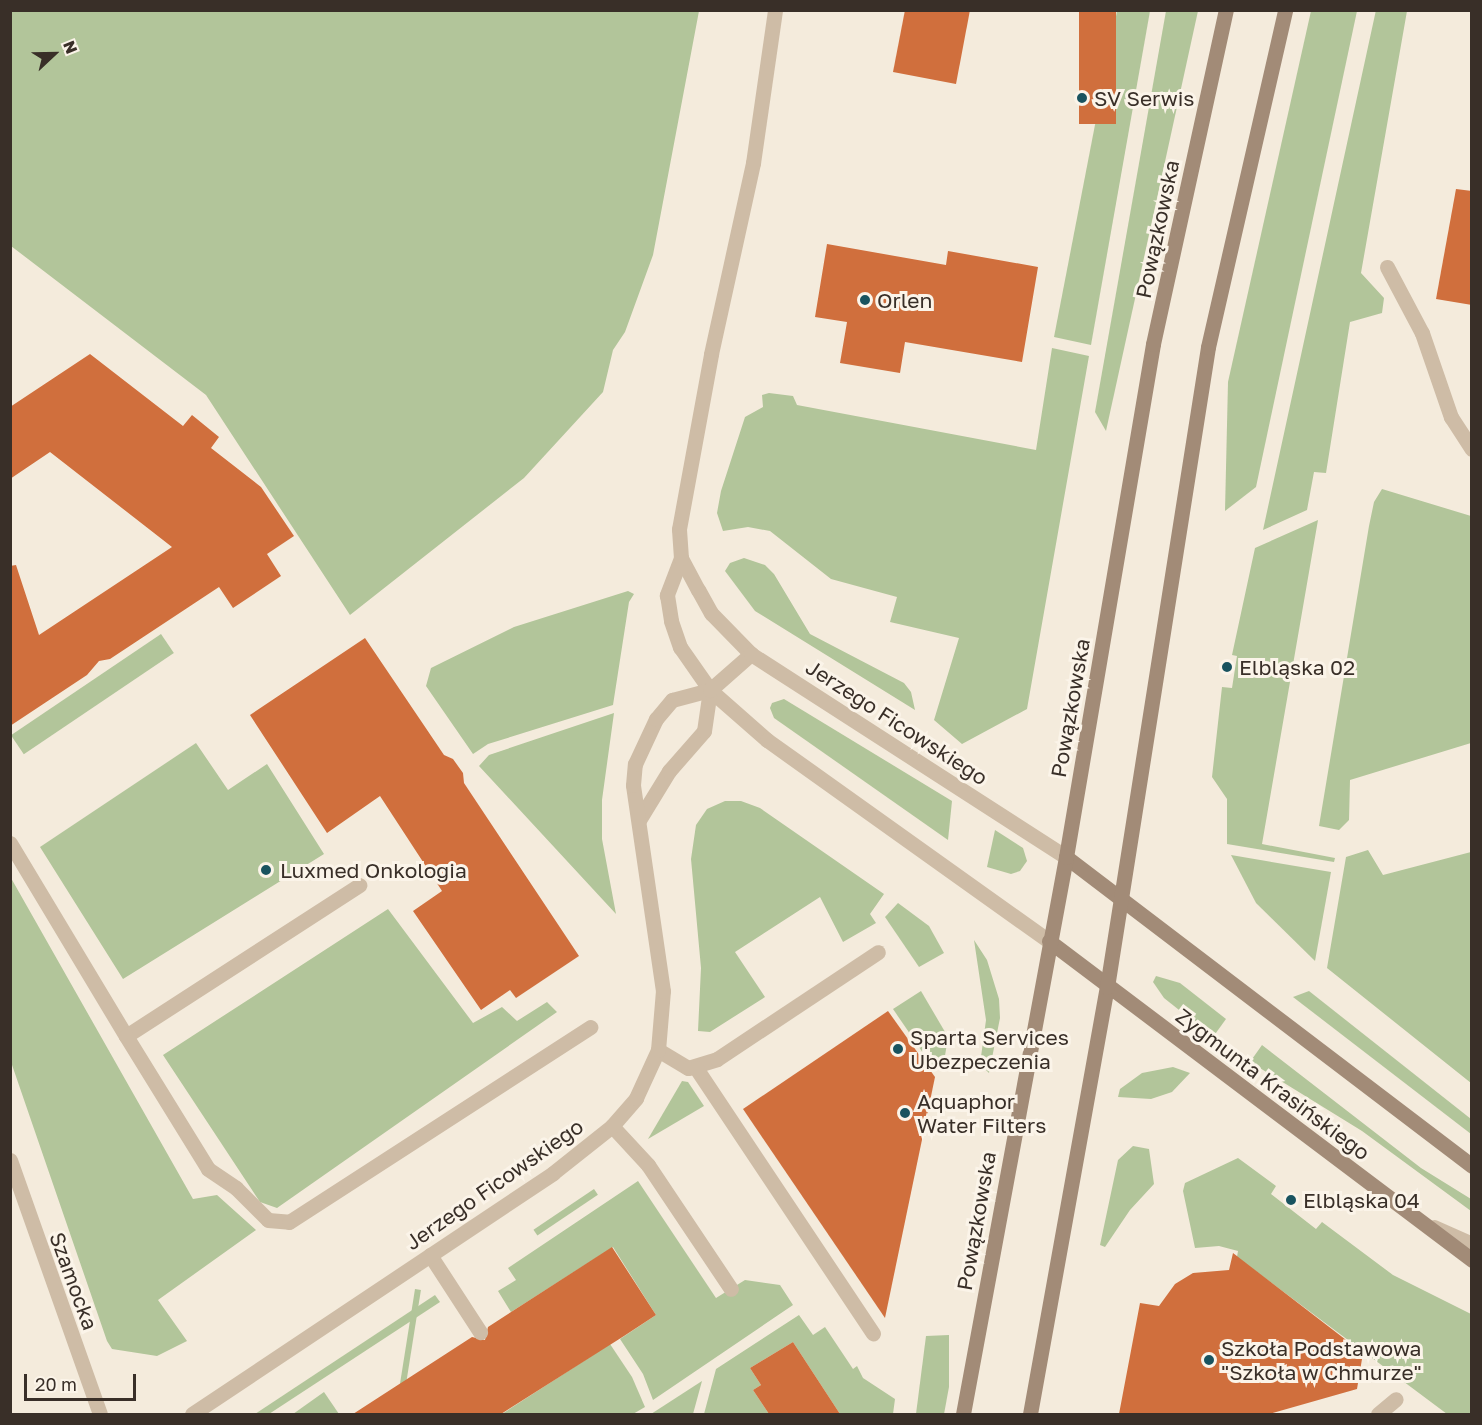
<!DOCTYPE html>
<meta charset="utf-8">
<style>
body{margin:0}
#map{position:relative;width:1482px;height:1425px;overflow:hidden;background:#f4ebdc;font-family:"Golos Text",sans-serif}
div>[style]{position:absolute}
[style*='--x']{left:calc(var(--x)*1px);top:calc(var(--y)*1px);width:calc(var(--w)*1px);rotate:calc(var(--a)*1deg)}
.green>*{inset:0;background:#b2c59a;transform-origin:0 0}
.building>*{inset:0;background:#d06f3d;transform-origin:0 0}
.lane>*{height:15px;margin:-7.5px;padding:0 7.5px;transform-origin:7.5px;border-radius:7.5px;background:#cebca6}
.street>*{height:15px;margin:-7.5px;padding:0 7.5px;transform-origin:7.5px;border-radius:7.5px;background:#cebca6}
.secondary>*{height:15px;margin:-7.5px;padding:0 7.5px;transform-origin:7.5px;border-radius:7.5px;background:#a28b77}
.dots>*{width:16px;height:16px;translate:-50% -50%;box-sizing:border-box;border:3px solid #fbf4e9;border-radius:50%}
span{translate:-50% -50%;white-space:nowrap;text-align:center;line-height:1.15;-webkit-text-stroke:6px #fbf4e9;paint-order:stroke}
.poi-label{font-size:21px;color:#392f28}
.left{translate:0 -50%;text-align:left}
.street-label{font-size:21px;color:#392f28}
.frame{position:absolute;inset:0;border:12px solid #392f28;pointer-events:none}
.north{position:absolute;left:24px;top:24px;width:60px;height:60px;-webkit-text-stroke:4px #fbf4e9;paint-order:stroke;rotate:68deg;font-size:16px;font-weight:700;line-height:24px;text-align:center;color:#392f28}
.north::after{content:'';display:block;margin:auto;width:21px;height:27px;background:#392f28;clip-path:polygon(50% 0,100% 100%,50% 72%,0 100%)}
.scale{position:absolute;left:24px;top:1374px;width:112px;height:27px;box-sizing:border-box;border:3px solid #392f28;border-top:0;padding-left:8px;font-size:18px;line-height:21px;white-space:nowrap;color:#392f28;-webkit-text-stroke:4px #fbf4e9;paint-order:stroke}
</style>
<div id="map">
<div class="green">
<div style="clip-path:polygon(1376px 10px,1407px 11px,1361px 273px,1384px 298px,1382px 313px,1350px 322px,1326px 473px,1314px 472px,1307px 510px,1263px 530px)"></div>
<div style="clip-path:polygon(10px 11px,699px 11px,653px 255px,625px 332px,613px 350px,603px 392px,524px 478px,350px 615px,206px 395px,11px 246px)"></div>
<div style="clip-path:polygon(1117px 11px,1150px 11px,1091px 345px,1054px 337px)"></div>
<div style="clip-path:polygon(1166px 11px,1198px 11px,1106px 431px,1095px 412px)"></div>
<div style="clip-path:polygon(1311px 11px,1357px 11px,1256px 487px,1225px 511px,1228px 382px)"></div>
<div style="clip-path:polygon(1052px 348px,1089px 356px,1027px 709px,962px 744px,934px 720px,959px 638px,890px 622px,897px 597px,831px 579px,770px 531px,748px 527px,723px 531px,717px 513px,721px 491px,745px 417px,763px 407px,762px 395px,769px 393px,793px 396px,797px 405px,1036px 450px)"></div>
<div style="clip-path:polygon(1382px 489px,1471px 516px,1471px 743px,1350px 780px,1349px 820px,1339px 830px,1319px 826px,1369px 526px,1374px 502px)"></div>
<div style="clip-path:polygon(1318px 520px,1262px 844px,1335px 858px,1334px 862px,1227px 844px,1227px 799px,1212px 777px,1222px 687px,1232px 688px,1237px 656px,1232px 655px,1255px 548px)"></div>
<div style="clip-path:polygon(744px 558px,765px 565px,774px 574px,810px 634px,904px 683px,911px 692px,915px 710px,755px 611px,725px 571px,730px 563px)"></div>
<div style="clip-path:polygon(628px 591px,634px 594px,629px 602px,613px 705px,488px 744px,473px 754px,426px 686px,431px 668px,514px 627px)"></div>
<div style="left:161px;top:634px;width:23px;height:181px;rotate:56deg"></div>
<div style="clip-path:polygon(784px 699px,952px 801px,948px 840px,774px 718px,770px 708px,772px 703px)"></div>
<div style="clip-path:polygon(614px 713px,602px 800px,602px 839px,616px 914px,479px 766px,489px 755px)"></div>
<div style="clip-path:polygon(196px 743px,228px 790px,267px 764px,324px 854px,123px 979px,40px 847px)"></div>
<div style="clip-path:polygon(725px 801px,741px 801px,760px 808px,884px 894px,870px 914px,876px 923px,843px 942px,820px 897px,735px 952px,765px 997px,710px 1032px,698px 1031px,701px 968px,691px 859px,696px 825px,707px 809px)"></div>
<div style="clip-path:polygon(995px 830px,1023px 848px,1027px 861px,1020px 871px,1011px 874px,987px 867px)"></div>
<div style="clip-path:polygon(1368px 850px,1383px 875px,1471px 852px,1471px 1083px,1327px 968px,1346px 857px)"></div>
<div style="clip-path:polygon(1231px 855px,1331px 872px,1315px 961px,1256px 903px)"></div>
<div style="clip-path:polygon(11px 878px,193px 1199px,217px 1195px,256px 1230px,158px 1300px,187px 1341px,157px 1356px,112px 1349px,107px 1341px,11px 1062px)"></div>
<div style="clip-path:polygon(898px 903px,929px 926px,944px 953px,919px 967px,885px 917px)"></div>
<div style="clip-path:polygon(388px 909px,473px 1023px,502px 1007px,517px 1021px,547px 1002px,557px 1012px,277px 1208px,260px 1202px,163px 1055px)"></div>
<div style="clip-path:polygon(974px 940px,987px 960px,999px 999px,1000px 1018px,989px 1073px,980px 1064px,986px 1020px)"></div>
<div style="clip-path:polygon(1156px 976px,1180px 983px,1226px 1019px,1213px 1037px,1164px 998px,1153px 982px)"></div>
<div style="clip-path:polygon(921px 991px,948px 1037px,944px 1062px,934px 1069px,893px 1009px)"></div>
<div style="clip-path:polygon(1309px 991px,1471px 1119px,1471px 1134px,1293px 997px)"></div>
<div style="clip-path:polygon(1262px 1045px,1421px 1168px,1471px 1199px,1471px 1211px,1362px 1131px,1250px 1062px)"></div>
<div style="clip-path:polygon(1173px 1067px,1190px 1073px,1172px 1092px,1151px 1099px,1118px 1097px,1120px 1089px,1142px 1073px)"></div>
<div style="clip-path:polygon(682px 1081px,688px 1082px,704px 1106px,648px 1139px)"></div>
<div style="clip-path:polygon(1133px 1146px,1149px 1149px,1154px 1184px,1130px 1210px,1105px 1247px,1100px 1245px,1118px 1160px)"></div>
<div style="clip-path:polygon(1238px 1158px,1276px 1186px,1271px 1194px,1316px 1229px,1322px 1222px,1393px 1275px,1471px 1314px,1471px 1414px,1447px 1414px,1237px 1257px,1238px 1251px,1219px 1246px,1195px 1248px,1183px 1191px,1185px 1183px)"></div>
<div style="clip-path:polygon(638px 1181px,716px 1298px,745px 1280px,780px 1285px,793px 1305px,653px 1400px,643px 1374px,620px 1339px,656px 1315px,613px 1247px,511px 1312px,498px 1291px,516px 1280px,508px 1268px)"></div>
<div style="left:594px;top:1189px;width:7px;height:73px;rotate:56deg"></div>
<div style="left:415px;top:1289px;width:6px;height:212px;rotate:9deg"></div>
<div style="clip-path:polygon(435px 1295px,440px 1302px,269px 1414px,255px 1414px)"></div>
<div style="clip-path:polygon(799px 1315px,813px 1335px,825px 1327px,853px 1369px,857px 1366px,863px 1378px,895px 1399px,893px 1414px,840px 1414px,793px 1342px,750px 1368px,761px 1385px,753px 1390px,769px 1414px,704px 1414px,716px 1369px)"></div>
<div style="clip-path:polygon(949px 1335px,949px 1387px,944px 1414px,916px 1414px,926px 1336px)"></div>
<div style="clip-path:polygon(610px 1344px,632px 1377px,645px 1407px,633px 1414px,502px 1414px)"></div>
<div style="clip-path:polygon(702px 1381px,693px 1414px,651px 1414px)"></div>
<div style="clip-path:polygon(324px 1392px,339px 1414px,293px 1414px)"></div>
</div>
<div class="building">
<div style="clip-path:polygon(905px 10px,970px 10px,956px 84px,893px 72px)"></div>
<div style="left:1079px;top:10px;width:37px;height:114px"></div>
<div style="clip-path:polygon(1456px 189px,1472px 191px,1472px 305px,1436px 299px)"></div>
<div style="clip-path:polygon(827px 244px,946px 265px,948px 251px,1038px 267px,1022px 362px,905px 342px,900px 373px,840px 363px,847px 322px,815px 317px)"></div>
<div style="clip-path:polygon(90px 354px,183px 426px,192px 415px,219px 437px,211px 448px,261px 487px,294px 536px,267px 554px,281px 576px,233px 608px,219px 587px,110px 659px,99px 661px,87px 675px,10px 726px,10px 566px,16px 565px,39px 635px,172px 547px,50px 452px,10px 479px,10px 407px)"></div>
<div style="clip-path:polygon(365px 638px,444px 755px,453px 759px,463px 773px,464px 783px,579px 956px,516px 998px,510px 990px,481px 1010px,413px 911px,442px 891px,380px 796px,327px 833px,250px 715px)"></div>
<div style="clip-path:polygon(888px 1011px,935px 1077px,885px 1318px,743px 1109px)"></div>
<div style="clip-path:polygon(612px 1247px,656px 1315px,624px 1336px,501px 1414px,353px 1414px,472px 1337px,485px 1340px,488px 1327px)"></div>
<div style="clip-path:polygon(1233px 1253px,1363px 1353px,1357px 1389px,1269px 1414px,1119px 1414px,1140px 1303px,1159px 1306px,1175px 1284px,1193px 1273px,1229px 1270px)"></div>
<div style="clip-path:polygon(793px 1342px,840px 1414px,769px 1414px,753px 1390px,761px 1385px,750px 1368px)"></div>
</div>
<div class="lane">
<div style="--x:1387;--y:267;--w:75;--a:62.1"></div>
<div style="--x:1422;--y:333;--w:89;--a:71"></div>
<div style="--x:1451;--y:417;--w:38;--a:57"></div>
<div style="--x:681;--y:558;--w:40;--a:111"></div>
<div style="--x:667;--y:595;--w:26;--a:81"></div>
<div style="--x:671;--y:621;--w:28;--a:71"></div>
<div style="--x:680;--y:647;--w:52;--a:55.1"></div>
<div style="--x:751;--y:654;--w:57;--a:-134.3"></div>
<div style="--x:711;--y:613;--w:26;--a:-119"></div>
<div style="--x:698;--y:590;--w:36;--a:-118"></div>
<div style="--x:681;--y:558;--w:29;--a:-94"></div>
<div style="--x:679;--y:529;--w:178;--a:-79.6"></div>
<div style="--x:711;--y:354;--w:196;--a:-77.6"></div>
<div style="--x:753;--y:163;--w:155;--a:-81.8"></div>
<div style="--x:10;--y:843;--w:225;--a:59"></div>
<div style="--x:126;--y:1036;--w:278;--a:-32.9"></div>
<div style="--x:126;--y:1036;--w:156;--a:58.3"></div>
<div style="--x:208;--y:1169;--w:34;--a:34"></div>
<div style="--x:236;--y:1188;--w:45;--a:45"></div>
<div style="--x:268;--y:1220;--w:21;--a:5"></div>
<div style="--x:289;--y:1222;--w:359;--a:-32.9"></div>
<div style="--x:658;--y:1050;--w:35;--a:31"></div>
<div style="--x:688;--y:1068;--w:30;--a:-17"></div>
<div style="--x:717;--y:1059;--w:193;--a:-33.6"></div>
<div style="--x:696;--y:1068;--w:319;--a:56.3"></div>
<div style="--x:612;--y:1126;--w:53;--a:47.3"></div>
<div style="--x:648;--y:1165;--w:149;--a:56.2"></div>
<div style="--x:430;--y:1255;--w:92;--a:57"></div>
<div style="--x:1378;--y:1414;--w:23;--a:-40"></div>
</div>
<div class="street">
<div style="--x:710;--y:690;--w:76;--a:41.3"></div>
<div style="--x:767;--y:740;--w:346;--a:35.5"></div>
<div style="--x:639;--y:820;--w:57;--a:-58.5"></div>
<div style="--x:669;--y:771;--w:53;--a:-48.8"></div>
<div style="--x:704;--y:731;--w:41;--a:-81.7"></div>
<div style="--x:10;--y:1160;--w:269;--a:70.5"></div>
<div style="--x:1434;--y:1227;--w:42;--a:24.1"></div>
<div style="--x:192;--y:1414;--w:434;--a:-33.7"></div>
<div style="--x:553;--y:1173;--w:75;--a:-38.5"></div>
<div style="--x:612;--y:1126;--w:37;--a:-49"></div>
<div style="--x:636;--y:1098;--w:53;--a:-65.4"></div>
<div style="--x:658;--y:1050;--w:59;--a:-85.2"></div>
<div style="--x:663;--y:991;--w:208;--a:-98.3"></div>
<div style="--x:633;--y:785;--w:21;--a:-85"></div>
<div style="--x:635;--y:764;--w:50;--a:-65"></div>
<div style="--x:656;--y:719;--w:25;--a:-50"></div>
<div style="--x:672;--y:700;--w:39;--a:-15"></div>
<div style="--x:710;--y:690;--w:55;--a:-41.3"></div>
<div style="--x:751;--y:654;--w:375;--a:32.8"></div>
</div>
<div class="secondary">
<div style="--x:1066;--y:857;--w:510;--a:37.27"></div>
<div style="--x:1049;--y:941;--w:530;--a:37.02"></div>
<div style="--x:963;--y:1414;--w:566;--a:-79.52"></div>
<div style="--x:1066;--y:857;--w:520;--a:-80.37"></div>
<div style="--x:1153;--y:344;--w:342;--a:-77.7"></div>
<div style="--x:1030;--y:1414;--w:434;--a:-79.8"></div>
<div style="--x:1107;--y:987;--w:648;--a:-81.03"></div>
<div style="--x:1208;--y:347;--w:346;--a:-77.1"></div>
</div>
<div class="dots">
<div style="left:1082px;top:98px;background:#19535f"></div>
<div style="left:865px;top:300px;background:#19535f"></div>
<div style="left:1227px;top:667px;background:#19535f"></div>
<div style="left:266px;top:870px;background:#19535f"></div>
<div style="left:898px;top:1049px;background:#19535f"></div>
<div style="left:905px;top:1113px;background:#19535f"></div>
<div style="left:1291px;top:1200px;background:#19535f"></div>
<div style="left:1209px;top:1360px;background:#19535f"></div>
</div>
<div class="poi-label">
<span class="left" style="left:1094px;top:98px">SV Serwis</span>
<span class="left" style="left:877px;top:300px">Orlen</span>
<span class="left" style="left:1239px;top:667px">Elbląska 02</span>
<span class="left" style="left:280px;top:870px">Luxmed Onkologia</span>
<span class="left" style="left:910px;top:1049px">Sparta Services<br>Ubezpeczenia</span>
<span class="left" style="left:917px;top:1113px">Aquaphor<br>Water Filters</span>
<span class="left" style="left:1303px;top:1200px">Elbląska 04</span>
<span class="left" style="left:1221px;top:1360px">Szkoła Podstawowa<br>"Szkoła w Chmurze"</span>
</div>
<div class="street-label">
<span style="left:1157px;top:229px;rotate:-78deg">Powązkowska</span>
<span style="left:1070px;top:708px;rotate:-80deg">Powązkowska</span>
<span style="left:897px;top:722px;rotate:33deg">Jerzego Ficowskiego</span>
<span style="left:1273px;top:1084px;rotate:37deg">Zygmunta Krasińskiego</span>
<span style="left:494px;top:1184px;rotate:-35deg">Jerzego Ficowskiego</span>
<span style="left:976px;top:1221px;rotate:-80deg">Powązkowska</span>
<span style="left:74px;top:1281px;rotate:70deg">Szamocka</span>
</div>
<div class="frame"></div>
<div class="north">N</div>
<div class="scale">20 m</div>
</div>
